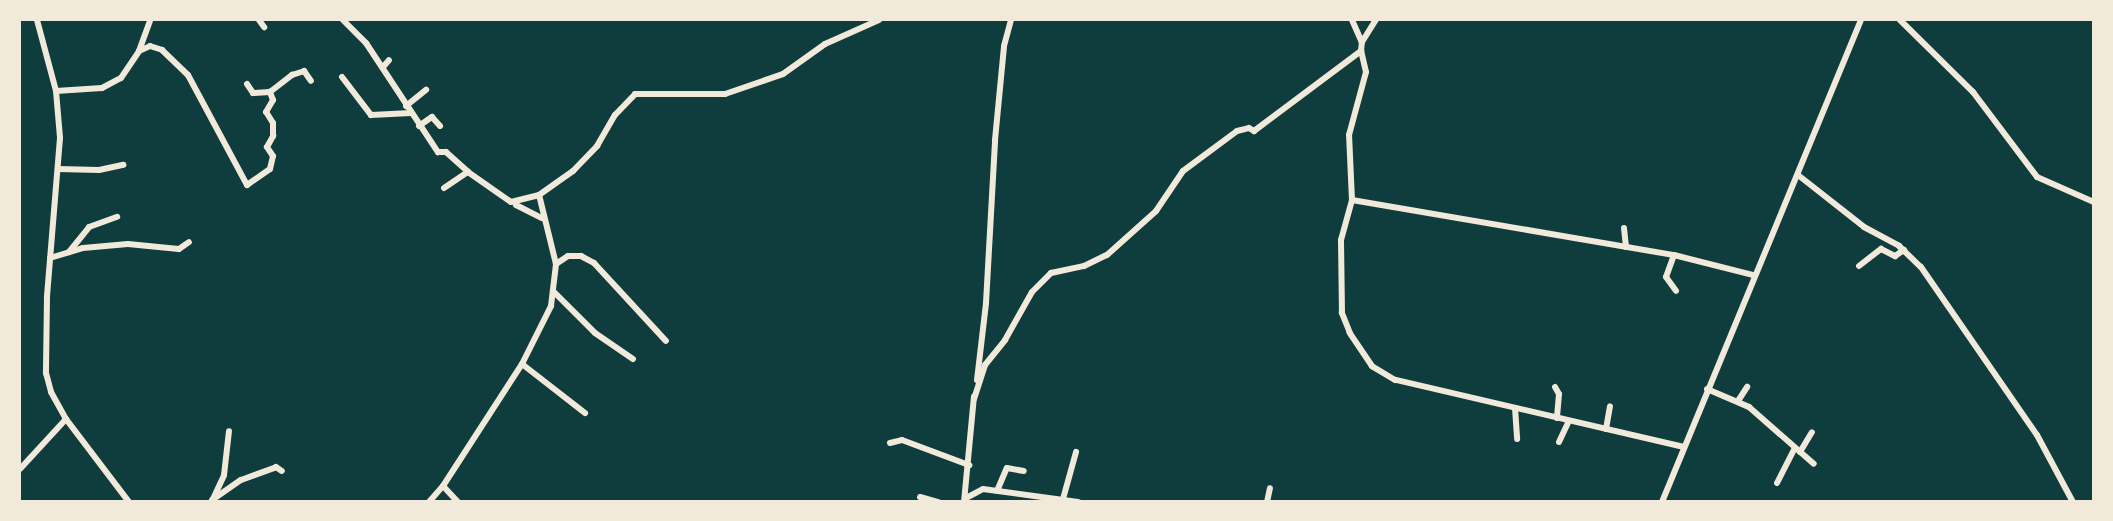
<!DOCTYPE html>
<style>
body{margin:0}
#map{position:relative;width:2113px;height:521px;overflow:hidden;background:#0f3d3e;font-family:Quicksand,sans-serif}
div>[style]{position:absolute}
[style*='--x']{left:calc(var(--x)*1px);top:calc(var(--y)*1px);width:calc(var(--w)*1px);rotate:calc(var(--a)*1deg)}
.minor>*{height:6px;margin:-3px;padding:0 3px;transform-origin:3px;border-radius:3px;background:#f1e9da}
span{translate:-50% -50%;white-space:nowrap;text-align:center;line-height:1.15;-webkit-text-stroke:6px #f1e9da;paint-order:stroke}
.frame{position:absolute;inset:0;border:21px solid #f1e9da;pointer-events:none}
</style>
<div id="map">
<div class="minor">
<div style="--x:37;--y:20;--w:73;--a:75"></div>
<div style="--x:56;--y:91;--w:47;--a:85.1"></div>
<div style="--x:60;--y:138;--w:160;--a:94.7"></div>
<div style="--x:47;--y:297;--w:76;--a:90.8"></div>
<div style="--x:46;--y:373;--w:20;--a:75"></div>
<div style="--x:51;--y:392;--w:31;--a:61"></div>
<div style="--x:66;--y:419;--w:104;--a:52.8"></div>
<div style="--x:259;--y:20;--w:9;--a:54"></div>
<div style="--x:343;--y:20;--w:33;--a:45"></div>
<div style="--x:366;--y:43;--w:131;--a:56.6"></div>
<div style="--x:438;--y:152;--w:8;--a:0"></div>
<div style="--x:446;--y:152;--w:30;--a:42"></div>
<div style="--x:1352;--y:20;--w:24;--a:66"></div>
<div style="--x:1900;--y:20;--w:103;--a:44.6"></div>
<div style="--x:1973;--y:92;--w:106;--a:53"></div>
<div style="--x:2037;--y:177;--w:62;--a:23.7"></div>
<div style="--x:139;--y:51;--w:12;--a:-24"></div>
<div style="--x:150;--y:46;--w:13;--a:18"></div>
<div style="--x:162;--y:50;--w:36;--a:44"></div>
<div style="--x:188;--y:75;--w:125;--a:61.8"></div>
<div style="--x:247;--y:185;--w:28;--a:-35"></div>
<div style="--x:270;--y:169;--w:13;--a:-77"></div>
<div style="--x:273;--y:156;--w:11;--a:-124"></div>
<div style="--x:267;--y:147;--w:13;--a:-61"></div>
<div style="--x:273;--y:136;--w:13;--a:-90"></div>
<div style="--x:273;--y:123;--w:13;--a:-122"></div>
<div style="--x:266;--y:112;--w:14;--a:-60"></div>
<div style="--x:273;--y:100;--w:9;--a:-111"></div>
<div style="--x:270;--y:92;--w:28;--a:-38"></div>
<div style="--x:292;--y:75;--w:13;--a:-18"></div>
<div style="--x:304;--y:71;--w:12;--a:55"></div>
<div style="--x:383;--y:67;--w:9;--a:-49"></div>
<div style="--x:342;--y:77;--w:48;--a:52.7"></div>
<div style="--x:371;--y:115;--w:40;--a:-2.9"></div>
<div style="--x:247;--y:84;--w:11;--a:56"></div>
<div style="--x:253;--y:93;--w:17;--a:-3"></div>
<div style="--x:56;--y:91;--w:46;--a:-3.7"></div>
<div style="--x:102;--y:88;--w:21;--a:-28"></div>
<div style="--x:121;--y:78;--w:32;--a:-56"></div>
<div style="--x:139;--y:51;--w:33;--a:-70"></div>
<div style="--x:406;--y:106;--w:26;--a:-39"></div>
<div style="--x:419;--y:126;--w:16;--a:-35"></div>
<div style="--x:432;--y:117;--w:12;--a:48"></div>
<div style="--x:58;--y:169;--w:41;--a:1.4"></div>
<div style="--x:99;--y:170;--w:25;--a:-12"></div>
<div style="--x:1798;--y:175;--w:84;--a:38.2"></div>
<div style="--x:1864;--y:227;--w:40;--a:28"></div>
<div style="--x:1899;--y:246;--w:30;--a:44"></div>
<div style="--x:1921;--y:267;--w:204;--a:55.4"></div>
<div style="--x:2037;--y:435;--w:76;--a:61.8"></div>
<div style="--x:444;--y:188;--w:29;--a:-34"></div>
<div style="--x:468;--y:172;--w:52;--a:34.9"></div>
<div style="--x:511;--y:202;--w:29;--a:-14"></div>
<div style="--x:1352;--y:200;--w:65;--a:-92.6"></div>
<div style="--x:1349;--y:135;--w:65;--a:-74.9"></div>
<div style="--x:1366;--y:72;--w:22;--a:-103"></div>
<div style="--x:516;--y:205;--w:29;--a:27"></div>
<div style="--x:1624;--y:228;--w:19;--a:84"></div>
<div style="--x:69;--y:252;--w:32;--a:-51"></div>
<div style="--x:89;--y:227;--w:30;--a:-20"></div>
<div style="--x:1674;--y:255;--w:23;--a:110"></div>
<div style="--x:1666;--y:277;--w:17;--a:54"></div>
<div style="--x:50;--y:258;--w:34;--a:-17"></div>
<div style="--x:83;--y:248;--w:45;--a:-5.1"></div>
<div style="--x:128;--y:244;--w:51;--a:5.6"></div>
<div style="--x:179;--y:249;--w:12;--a:-35"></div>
<div style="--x:556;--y:264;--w:14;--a:-34"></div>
<div style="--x:568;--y:256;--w:13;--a:0"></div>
<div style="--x:581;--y:256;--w:15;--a:28"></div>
<div style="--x:594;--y:263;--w:106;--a:47.3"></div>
<div style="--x:1859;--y:266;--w:28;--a:-38"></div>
<div style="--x:1881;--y:249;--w:16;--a:27"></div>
<div style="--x:1895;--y:256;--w:11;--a:-34"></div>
<div style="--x:553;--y:291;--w:59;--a:45"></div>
<div style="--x:595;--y:333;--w:46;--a:34.4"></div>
<div style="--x:522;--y:364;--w:80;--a:37.9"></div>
<div style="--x:977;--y:380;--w:78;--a:-83.3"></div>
<div style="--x:986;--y:303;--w:163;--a:-86.8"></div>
<div style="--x:995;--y:140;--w:94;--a:-84.5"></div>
<div style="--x:1004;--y:46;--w:27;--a:-75"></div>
<div style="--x:1555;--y:387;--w:8;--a:60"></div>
<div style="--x:1559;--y:394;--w:24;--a:95"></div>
<div style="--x:1707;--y:389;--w:46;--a:23.2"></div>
<div style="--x:1749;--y:407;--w:86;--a:41.2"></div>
<div style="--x:974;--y:399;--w:36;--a:-72"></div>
<div style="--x:985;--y:365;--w:32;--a:-51"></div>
<div style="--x:1005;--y:340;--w:55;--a:-60.6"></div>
<div style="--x:1032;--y:292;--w:27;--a:-45"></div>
<div style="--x:1051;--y:273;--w:34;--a:-12"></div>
<div style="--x:1084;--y:266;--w:25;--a:-26"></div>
<div style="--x:1107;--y:255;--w:66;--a:-41.9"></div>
<div style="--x:1156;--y:211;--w:48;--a:-56"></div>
<div style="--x:1183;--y:171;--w:67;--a:-36.5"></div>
<div style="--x:1237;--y:131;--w:12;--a:-14"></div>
<div style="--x:1249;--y:128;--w:6;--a:31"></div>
<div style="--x:1254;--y:131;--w:134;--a:-36.8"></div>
<div style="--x:1361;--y:51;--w:9;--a:-84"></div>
<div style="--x:1362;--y:42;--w:26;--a:-58"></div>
<div style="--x:1738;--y:401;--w:17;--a:-57"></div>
<div style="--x:1515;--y:408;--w:31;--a:86"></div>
<div style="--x:1606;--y:429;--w:23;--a:-80"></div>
<div style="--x:1559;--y:442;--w:23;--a:-65"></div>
<div style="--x:890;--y:443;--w:12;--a:-14"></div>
<div style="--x:902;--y:440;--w:72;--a:20.5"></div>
<div style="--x:1684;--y:447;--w:297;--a:-166.9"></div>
<div style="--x:1395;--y:380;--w:27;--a:-149"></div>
<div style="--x:1372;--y:366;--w:40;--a:-124"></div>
<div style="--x:1350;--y:333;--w:22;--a:-112"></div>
<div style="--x:1342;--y:313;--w:73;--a:-90.8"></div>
<div style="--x:1341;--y:240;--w:41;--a:-74.6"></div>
<div style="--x:1352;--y:200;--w:327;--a:9.7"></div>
<div style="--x:1674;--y:255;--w:81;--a:14.2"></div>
<div style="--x:1800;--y:452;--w:23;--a:-59"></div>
<div style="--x:20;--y:469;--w:68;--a:-47.4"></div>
<div style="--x:1777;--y:483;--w:39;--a:-63"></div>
<div style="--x:443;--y:486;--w:22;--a:47"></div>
<div style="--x:997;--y:491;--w:25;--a:-67"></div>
<div style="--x:1007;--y:468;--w:17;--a:10"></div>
<div style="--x:920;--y:497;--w:19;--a:16"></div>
<div style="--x:966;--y:498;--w:19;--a:-28"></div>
<div style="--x:983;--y:489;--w:96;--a:7.8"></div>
<div style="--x:213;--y:499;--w:26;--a:-65"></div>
<div style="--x:224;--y:475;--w:44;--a:-83.5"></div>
<div style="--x:1063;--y:499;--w:49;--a:-74.5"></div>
<div style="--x:212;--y:500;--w:35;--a:-35"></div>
<div style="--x:241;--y:480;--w:37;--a:-20"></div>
<div style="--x:276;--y:467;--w:7;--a:34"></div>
<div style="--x:429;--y:502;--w:21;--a:-49"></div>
<div style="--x:443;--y:486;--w:145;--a:-57.1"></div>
<div style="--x:522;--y:364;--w:65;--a:-63.4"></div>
<div style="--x:551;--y:306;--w:42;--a:-83.2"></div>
<div style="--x:556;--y:264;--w:71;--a:-103.8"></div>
<div style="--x:539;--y:195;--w:42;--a:-35.2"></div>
<div style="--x:573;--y:171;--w:35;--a:-46"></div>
<div style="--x:597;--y:146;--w:36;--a:-60"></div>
<div style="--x:615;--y:115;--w:29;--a:-46"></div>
<div style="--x:635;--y:94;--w:90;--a:0"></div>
<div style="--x:725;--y:94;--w:61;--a:-19"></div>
<div style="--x:783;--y:74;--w:52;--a:-35.5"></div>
<div style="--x:825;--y:44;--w:59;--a:-24"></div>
<div style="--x:964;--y:502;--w:106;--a:-84.6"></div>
<div style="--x:1267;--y:502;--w:14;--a:-78"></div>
<div style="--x:1662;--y:502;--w:521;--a:-67.57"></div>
</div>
<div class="frame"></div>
</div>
